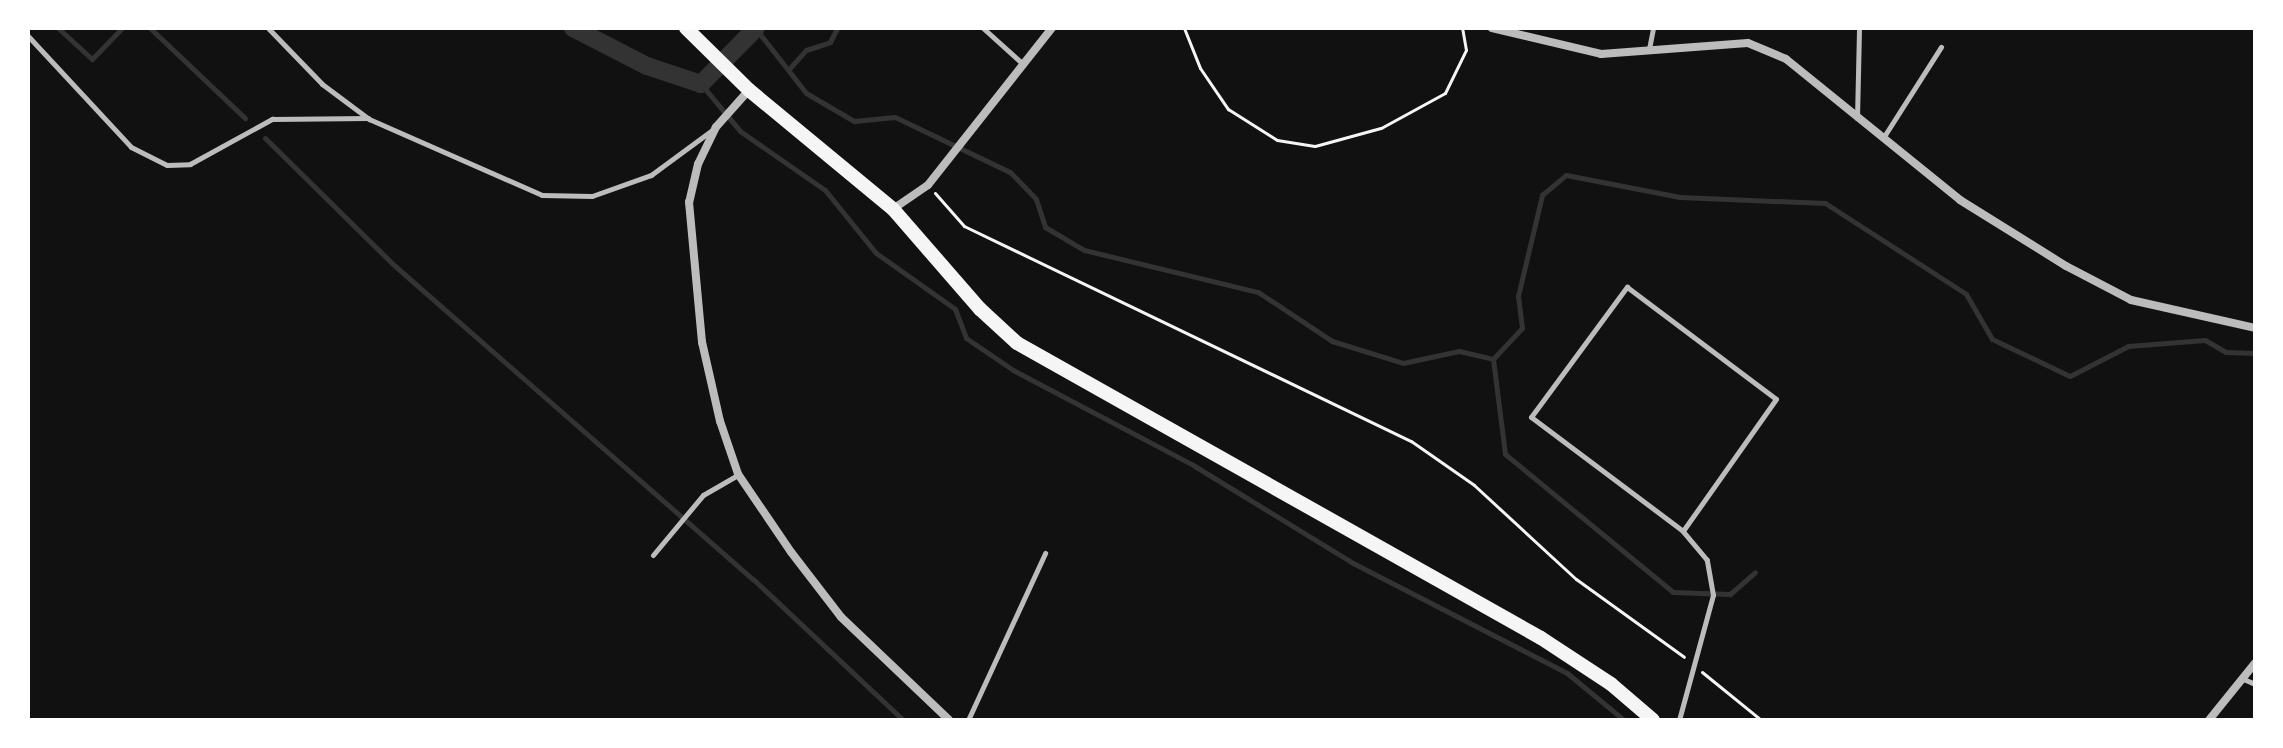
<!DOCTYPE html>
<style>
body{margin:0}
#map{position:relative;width:2283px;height:748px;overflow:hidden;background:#111;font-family:Lora,serif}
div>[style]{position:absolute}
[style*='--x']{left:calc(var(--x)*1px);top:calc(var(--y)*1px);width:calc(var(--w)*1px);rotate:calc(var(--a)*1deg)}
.stream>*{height:5px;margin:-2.5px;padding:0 2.5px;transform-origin:2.5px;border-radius:2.5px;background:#333}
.canal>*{height:18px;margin:-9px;padding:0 9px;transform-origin:9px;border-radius:9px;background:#333}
.path>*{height:3px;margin:-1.5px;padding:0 1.5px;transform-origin:1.5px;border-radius:1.5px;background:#f5f5f5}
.service>*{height:5px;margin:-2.5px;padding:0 2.5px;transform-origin:2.5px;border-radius:2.5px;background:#bcbcbc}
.minor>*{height:8px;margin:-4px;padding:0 4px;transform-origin:4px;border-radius:4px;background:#bcbcbc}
.secondary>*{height:14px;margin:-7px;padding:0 7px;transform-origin:7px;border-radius:7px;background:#f5f5f5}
span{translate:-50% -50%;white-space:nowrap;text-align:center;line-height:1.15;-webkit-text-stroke:7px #fff;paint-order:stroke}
.frame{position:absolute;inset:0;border:30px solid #fff;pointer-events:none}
</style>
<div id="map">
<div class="stream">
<div style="--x:58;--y:28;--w:46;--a:42.4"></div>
<div style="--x:92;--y:59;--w:43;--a:-45.9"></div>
<div style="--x:150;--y:28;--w:131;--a:43.5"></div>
<div style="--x:756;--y:29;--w:81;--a:52"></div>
<div style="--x:806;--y:93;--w:56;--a:30.3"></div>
<div style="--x:854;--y:121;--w:41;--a:-5.6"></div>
<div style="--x:895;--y:117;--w:127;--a:25.6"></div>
<div style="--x:1010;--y:172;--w:37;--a:46"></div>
<div style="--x:1036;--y:199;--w:29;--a:72"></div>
<div style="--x:1045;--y:227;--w:45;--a:30.5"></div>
<div style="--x:1084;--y:250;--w:179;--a:13.6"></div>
<div style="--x:1258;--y:292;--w:89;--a:33.5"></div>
<div style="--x:1332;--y:341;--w:74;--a:17.2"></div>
<div style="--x:1403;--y:363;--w:57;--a:-12.1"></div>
<div style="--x:1459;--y:351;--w:35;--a:13"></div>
<div style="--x:1493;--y:359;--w:96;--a:82.8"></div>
<div style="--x:1505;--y:454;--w:217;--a:39.4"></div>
<div style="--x:1673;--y:592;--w:57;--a:2"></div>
<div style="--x:1730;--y:594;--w:33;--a:-41"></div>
<div style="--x:788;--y:70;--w:27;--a:-48"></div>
<div style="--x:806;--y:50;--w:25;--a:-18"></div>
<div style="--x:830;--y:42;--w:16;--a:-63"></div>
<div style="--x:701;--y:84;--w:61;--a:50.3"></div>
<div style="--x:740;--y:131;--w:103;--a:34.8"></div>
<div style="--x:825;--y:190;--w:81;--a:51"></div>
<div style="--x:876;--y:253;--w:97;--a:35.3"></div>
<div style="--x:955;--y:309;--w:31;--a:69"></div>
<div style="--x:966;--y:338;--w:57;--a:34.2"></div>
<div style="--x:1013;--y:370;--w:204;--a:27.8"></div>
<div style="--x:1193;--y:465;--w:185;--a:31.5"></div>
<div style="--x:1351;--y:562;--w:243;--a:27.2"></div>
<div style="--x:1567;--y:673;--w:74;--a:39.5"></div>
<div style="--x:265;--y:138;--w:182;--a:44.6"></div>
<div style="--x:395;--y:266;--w:476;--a:41.2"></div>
<div style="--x:753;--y:579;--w:206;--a:43.2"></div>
<div style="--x:1493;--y:359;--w:42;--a:-46.9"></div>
<div style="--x:1522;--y:328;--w:32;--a:-97"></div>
<div style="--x:1518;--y:296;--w:104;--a:-76.6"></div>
<div style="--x:1542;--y:195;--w:31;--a:-40"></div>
<div style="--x:1566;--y:175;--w:116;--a:10.9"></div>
<div style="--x:1680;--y:197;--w:145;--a:2.4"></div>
<div style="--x:1825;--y:203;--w:168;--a:32.8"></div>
<div style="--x:1966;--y:294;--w:52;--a:60"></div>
<div style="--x:1992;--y:339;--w:86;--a:25.4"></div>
<div style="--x:2070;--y:376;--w:65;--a:-27.3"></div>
<div style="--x:2128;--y:346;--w:77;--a:-4.5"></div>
<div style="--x:2205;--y:340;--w:24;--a:30"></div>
<div style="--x:2226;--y:352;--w:29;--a:2"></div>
</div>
<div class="canal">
<div style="--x:573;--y:28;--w:83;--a:27.2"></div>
<div style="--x:647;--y:66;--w:57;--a:18.4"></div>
<div style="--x:701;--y:84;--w:78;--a:-45.5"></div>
</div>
<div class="path">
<div style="--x:1184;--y:28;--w:43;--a:68.2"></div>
<div style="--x:1200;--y:68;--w:50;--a:55.7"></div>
<div style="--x:1228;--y:109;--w:58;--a:32.3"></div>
<div style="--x:1277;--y:140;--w:38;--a:9"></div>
<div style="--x:1315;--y:146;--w:68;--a:-15.3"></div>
<div style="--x:1381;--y:128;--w:73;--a:-28.7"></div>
<div style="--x:1445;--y:93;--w:48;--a:-64"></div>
<div style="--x:1466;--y:50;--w:22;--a:-100"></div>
<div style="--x:935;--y:193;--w:44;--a:48.7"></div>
<div style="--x:964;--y:226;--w:496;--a:25.7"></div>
<div style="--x:1411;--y:441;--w:77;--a:34.9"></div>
<div style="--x:1474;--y:485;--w:139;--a:42.7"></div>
<div style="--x:1576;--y:579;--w:133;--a:35.8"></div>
<div style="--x:1702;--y:672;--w:76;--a:39.1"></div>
</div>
<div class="service">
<div style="--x:268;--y:28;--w:78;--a:46"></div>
<div style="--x:322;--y:84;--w:59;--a:36.7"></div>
<div style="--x:369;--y:119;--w:189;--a:23.7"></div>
<div style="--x:542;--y:195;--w:50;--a:1.1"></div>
<div style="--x:592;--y:196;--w:63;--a:-19.6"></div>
<div style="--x:651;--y:175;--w:76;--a:-36.4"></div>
<div style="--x:983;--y:28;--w:54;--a:42"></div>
<div style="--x:28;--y:36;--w:151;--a:47.1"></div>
<div style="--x:131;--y:147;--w:40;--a:26.6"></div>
<div style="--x:167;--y:165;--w:23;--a:-2"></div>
<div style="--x:190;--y:164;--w:94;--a:-28.8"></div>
<div style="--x:272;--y:119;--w:96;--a:-0.6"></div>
<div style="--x:1649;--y:49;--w:21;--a:-79"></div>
<div style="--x:1857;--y:118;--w:90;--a:-88.7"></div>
<div style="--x:1883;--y:138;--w:108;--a:-57.5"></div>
<div style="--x:653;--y:555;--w:78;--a:-50.2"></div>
<div style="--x:703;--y:495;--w:39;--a:-30"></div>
<div style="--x:2241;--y:678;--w:15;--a:23"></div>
<div style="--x:968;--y:720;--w:184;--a:-65.2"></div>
<div style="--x:1679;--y:720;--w:130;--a:-74.8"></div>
<div style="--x:1713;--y:595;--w:36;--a:-100"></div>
<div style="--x:1707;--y:560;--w:38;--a:-130"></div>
<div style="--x:1683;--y:531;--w:190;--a:-143.1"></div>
<div style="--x:1531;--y:417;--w:162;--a:-53.6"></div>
<div style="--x:1627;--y:287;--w:186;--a:36.9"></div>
<div style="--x:1776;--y:399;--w:161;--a:125.2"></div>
</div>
<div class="minor">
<div style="--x:1492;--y:28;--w:112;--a:13.4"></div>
<div style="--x:1601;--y:54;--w:147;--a:-4.3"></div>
<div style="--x:1748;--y:43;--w:41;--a:22.8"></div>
<div style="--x:1786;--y:59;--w:224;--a:39"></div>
<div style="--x:1960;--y:200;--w:125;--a:31.9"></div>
<div style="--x:2066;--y:266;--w:73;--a:27.6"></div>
<div style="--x:2131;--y:300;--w:127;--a:12.7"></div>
<div style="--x:749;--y:90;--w:50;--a:131.7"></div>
<div style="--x:716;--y:127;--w:41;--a:115.9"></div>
<div style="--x:698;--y:164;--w:39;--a:103"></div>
<div style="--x:689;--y:202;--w:141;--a:84.7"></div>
<div style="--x:702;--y:342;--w:81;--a:77.2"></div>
<div style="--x:720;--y:421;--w:56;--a:71.2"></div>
<div style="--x:738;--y:474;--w:94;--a:55.8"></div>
<div style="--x:791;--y:552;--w:82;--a:52.4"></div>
<div style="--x:841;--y:617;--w:149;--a:43.6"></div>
<div style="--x:893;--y:209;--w:42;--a:-34.4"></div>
<div style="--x:928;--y:185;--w:200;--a:-51.7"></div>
<div style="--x:2209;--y:720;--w:73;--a:-51.1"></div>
</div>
<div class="secondary">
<div style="--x:686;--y:28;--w:88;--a:44.5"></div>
<div style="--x:749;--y:90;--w:187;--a:39.6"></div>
<div style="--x:893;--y:209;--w:133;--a:49"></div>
<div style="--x:980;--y:309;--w:50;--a:42.6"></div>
<div style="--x:1017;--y:343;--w:601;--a:29.38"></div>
<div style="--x:1541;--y:638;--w:84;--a:33.3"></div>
<div style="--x:1611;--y:684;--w:55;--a:40.6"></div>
</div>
<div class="frame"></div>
</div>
